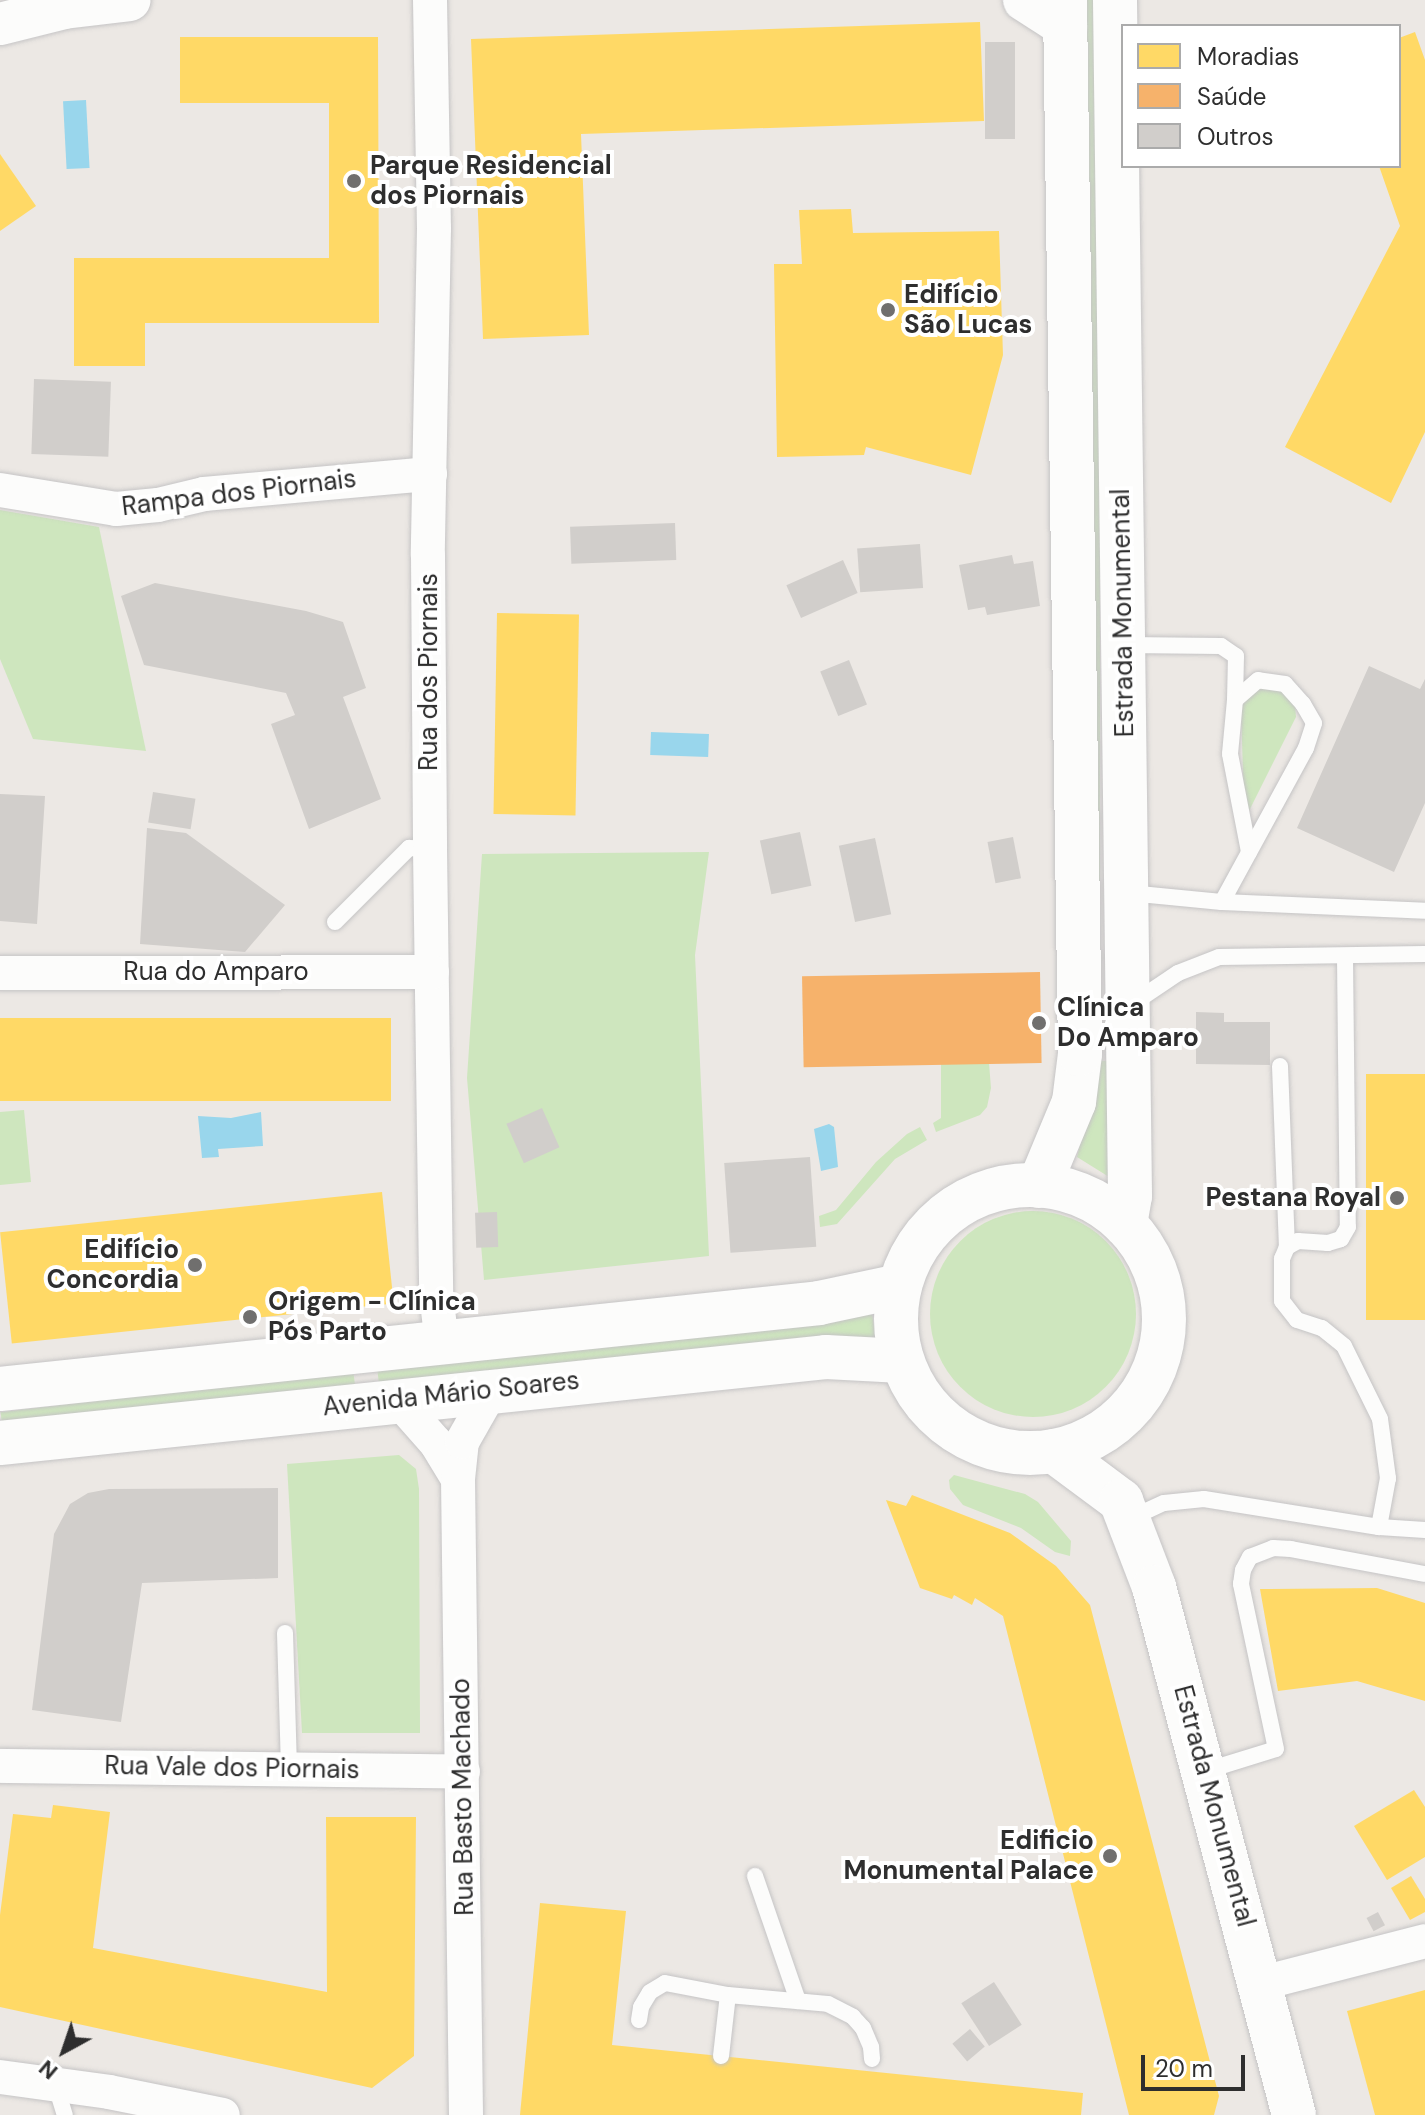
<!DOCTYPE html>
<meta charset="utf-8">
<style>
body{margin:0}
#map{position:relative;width:1425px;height:2115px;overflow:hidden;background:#ece8e4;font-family:"DM Sans",sans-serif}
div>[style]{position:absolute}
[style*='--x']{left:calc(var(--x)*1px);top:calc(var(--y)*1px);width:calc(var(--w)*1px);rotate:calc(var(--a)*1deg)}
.green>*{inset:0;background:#cee6be;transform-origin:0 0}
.round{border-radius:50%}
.water>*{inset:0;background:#99d6ec;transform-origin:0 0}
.homes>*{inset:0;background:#ffd966;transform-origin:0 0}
.health>*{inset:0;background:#f6b26b;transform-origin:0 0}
.building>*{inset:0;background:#d1cecb;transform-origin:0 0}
.roads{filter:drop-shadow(0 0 2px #c5c4c5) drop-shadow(0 0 2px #c5c4c5)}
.service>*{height:16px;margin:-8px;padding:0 8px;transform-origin:8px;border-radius:8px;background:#fcfcfb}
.minor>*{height:34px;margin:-17px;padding:0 17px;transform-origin:17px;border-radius:17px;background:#fcfcfb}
.tertiary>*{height:42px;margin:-21px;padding:0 21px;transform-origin:21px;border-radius:21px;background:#fcfcfb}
.secondary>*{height:44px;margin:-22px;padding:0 22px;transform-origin:22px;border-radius:22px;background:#fcfcfb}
.secondary>.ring{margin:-22px;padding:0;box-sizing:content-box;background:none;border:44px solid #fcfcfb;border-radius:50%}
.dots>*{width:22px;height:22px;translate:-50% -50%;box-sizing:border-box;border:4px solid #fff;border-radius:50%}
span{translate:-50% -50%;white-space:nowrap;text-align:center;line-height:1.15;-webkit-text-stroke:8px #fff;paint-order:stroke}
.poi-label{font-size:26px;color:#2e2e2e;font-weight:700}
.left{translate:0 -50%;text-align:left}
.right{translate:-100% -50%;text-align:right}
.street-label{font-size:26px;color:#2e2e2e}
.legend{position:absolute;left:1121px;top:24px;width:280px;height:144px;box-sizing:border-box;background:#fff;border:2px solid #ababab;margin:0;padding:10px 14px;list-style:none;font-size:24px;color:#2e2e2e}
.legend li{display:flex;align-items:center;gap:16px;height:40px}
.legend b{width:40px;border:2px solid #ababab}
.north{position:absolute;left:24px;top:2011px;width:80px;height:80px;-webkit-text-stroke:6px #fff;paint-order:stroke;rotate:220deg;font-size:22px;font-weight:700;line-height:32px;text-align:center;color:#2e2e2e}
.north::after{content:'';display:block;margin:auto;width:28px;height:36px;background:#2e2e2e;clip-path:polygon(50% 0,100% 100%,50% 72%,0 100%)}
.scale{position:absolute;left:1141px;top:2055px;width:104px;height:36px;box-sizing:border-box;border:4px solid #2e2e2e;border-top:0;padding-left:10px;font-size:24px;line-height:28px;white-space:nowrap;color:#2e2e2e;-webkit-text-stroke:6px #fff;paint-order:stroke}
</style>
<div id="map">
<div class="green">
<div style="left:1082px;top:0;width:18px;height:1043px"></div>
<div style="clip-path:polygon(0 510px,99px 527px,146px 751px,33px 739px,0 659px)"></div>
<div style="clip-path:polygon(1263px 685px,1286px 690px,1295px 704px,1296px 717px,1249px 811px,1244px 806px,1241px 708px,1244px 701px)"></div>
<div style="clip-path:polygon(709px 852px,695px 955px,709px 1256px,484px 1280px,467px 1078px,482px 854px)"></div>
<div style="clip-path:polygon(1094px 1061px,1113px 1061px,1114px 1180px,1077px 1157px,1092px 1097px)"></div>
<div style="clip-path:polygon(941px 1063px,989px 1063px,991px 1088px,987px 1107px,980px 1115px,936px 1132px,933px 1123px,941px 1118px)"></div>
<div style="clip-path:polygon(24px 1110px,31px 1182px,0 1185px,0 1112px)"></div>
<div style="clip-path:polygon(920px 1127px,927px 1140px,895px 1159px,837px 1224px,820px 1227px,819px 1216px,836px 1210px,876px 1162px,907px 1134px)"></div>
<div class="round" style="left:930px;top:1211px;width:206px;height:206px"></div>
<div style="clip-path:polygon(871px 1305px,876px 1342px,379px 1384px,377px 1367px)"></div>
<div style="left:353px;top:1369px;width:17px;height:355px;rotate:83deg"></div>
<div style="clip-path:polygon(399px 1455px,416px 1469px,419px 1489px,420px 1733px,302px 1733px,287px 1464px)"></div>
<div style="clip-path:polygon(954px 1475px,1025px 1494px,1038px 1502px,1071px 1541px,1070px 1556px,1055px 1552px,1021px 1528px,963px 1505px,950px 1489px,949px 1480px)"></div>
</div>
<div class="water">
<div style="left:86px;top:100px;width:68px;height:23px;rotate:87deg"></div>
<div style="left:651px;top:732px;width:58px;height:23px;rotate:2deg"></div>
<div style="clip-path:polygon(261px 1112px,263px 1146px,218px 1149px,219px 1157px,202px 1158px,198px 1116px,231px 1118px)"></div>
<div style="clip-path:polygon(829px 1124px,834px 1127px,838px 1167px,821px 1171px,814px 1129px)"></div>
</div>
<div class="homes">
<div style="clip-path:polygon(980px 22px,984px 121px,581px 134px,589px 335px,483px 339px,471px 39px)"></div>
<div style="clip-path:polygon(1415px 32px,1425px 60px,1425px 432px,1391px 503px,1285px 447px,1400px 226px,1379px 166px,1399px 166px,1399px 38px)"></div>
<div style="clip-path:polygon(180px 37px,378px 37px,379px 323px,145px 323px,145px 366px,74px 366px,74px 258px,329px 258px,329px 103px,180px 103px)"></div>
<div style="clip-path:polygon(0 154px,36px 206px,0 231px)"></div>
<div style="clip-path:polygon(851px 209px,853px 233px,999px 231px,1003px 355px,971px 475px,866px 447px,864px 455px,777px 457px,774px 264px,802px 264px,799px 210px)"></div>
<div style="left:497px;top:613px;width:82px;height:201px;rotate:1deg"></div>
<div style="left:0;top:1018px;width:391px;height:83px"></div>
<div style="left:1425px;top:1074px;width:246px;height:59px;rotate:90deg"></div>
<div style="left:382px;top:1192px;width:112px;height:384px;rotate:84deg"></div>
<div style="clip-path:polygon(912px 1495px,1010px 1533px,1056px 1566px,1090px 1605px,1219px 2096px,1214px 2115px,1129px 2115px,1003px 1616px,975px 1598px,972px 1605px,954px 1595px,952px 1599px,920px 1588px,886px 1500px,906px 1506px)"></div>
<div style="clip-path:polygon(1377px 1588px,1425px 1603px,1425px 1701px,1357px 1681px,1278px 1691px,1260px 1589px)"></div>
<div style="clip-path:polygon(1414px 1790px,1425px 1807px,1425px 1857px,1387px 1880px,1354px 1826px)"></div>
<div style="clip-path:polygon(53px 1805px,110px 1812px,93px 1948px,327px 1992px,326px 1817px,416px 1817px,414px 2056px,372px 2088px,0 2007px,0 1915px,13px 1814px,51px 1818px)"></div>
<div style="clip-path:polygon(1411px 1876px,1425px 1899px,1425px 1912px,1410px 1920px,1391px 1888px)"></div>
<div style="clip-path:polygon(540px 1903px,626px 1911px,612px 2045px,1083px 2093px,1081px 2115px,520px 2115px)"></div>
<div style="clip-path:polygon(1425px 1990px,1425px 2115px,1375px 2115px,1347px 2011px)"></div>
</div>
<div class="health">
<div style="left:1040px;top:972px;width:91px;height:238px;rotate:89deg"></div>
</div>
<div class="building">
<div style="left:985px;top:42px;width:30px;height:97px"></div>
<div style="left:34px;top:379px;width:77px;height:75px;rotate:2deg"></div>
<div style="left:675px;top:523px;width:37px;height:105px;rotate:88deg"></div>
<div style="left:920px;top:544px;width:44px;height:63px;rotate:86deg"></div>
<div style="clip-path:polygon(1012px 555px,1014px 564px,1033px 561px,1040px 606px,987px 615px,985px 607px,968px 610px,959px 565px)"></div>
<div style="left:843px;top:560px;width:36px;height:62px;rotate:66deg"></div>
<div style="clip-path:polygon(155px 583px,306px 611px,343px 622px,366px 688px,343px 697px,381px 799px,309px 829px,271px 724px,295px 715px,286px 693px,144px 665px,121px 596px)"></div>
<div style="left:849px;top:660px;width:48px;height:31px;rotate:68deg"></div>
<div style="clip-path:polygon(1369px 666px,1420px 689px,1425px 679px,1425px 803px,1394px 872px,1297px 828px)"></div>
<div style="left:153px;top:792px;width:43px;height:31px;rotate:9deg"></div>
<div style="clip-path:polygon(0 794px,45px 796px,37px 924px,0 921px)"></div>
<div style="clip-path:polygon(147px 828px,186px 833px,285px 905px,245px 952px,140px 944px)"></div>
<div style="left:800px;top:832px;width:55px;height:41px;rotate:78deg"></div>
<div style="left:1013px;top:837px;width:42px;height:26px;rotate:79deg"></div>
<div style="left:875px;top:838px;width:78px;height:37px;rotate:78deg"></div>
<div style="clip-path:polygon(1196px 1012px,1224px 1013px,1224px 1022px,1270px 1022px,1270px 1065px,1196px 1064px)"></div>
<div style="left:542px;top:1108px;width:43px;height:39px;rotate:66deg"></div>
<div style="left:810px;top:1157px;width:90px;height:86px;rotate:86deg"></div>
<div style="left:497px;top:1212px;width:35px;height:22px;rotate:88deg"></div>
<div style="clip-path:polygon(278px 1488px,278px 1578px,142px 1583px,121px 1722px,32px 1710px,54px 1534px,70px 1504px,88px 1493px,109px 1489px)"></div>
<div style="left:1378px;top:1912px;width:15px;height:13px;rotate:62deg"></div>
<div style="left:994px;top:1982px;width:51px;height:39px;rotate:57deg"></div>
<div style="left:970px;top:2029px;width:23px;height:23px;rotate:50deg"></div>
</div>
<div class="roads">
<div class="service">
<div style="--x:1125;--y:645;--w:96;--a:0.6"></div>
<div style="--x:1221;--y:646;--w:18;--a:34"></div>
<div style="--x:1236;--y:656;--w:44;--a:91.3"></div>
<div style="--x:1129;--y:893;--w:93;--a:5.5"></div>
<div style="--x:1222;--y:902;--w:203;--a:2.5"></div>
<div style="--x:1222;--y:902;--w:175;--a:-61.4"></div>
<div style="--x:1306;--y:748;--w:26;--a:-72"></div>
<div style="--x:1314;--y:723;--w:22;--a:-120"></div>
<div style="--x:1303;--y:704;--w:27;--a:-132"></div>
<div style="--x:1285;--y:684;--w:27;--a:-172"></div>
<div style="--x:1258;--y:680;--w:30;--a:139"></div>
<div style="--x:1235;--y:700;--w:54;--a:95.3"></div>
<div style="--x:1230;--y:754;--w:100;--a:79"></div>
<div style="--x:335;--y:922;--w:105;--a:-45"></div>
<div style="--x:409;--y:848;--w:21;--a:3"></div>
<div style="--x:1345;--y:957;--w:270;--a:89.4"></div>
<div style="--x:1348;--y:1227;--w:14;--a:120"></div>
<div style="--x:1341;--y:1239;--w:14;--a:163"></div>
<div style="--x:1328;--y:1243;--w:30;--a:-176"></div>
<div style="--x:1298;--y:1241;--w:13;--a:151"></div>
<div style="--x:1287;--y:1247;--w:13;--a:113"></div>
<div style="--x:1282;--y:1259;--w:42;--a:90"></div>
<div style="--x:1282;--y:1301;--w:24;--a:52"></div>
<div style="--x:1297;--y:1320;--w:26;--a:18"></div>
<div style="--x:1322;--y:1328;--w:28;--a:39"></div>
<div style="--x:1344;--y:1346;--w:81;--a:63.7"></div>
<div style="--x:1380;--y:1419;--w:60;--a:82.3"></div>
<div style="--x:1388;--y:1478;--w:50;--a:100.4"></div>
<div style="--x:1132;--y:1004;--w:55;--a:-34"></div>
<div style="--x:1178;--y:973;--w:44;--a:-21.3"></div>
<div style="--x:1219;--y:957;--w:206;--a:-0.8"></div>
<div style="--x:1280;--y:1066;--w:181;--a:87.8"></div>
<div style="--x:1129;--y:1519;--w:38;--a:-25"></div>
<div style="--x:1164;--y:1503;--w:40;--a:-5.7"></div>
<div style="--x:1204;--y:1499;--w:177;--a:9.1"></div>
<div style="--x:1379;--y:1527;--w:46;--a:3.7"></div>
<div style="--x:285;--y:1633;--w:135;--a:88.3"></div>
<div style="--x:1205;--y:1771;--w:74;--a:-17.2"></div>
<div style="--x:1276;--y:1749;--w:169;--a:-102"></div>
<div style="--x:1241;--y:1584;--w:14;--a:-82"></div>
<div style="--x:1243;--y:1570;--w:15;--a:-62"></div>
<div style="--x:1250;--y:1557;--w:25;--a:-21"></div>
<div style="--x:1273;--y:1548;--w:18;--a:3"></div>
<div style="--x:1291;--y:1549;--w:136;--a:10.6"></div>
<div style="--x:755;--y:1876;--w:132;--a:71"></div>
<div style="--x:639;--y:2020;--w:13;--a:-81"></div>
<div style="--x:641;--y:2007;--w:17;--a:-59"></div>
<div style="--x:650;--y:1992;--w:17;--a:-31"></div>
<div style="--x:665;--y:1983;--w:64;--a:10.8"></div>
<div style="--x:721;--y:2056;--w:61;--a:-83.5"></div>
<div style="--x:728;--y:1995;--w:100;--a:5.1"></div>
<div style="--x:828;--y:2004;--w:28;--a:27"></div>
<div style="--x:853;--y:2017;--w:15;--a:48"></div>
<div style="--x:863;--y:2028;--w:21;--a:67"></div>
<div style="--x:871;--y:2047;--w:12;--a:85"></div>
<div style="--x:55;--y:2083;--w:34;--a:73"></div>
</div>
<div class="minor">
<div style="--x:430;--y:0;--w:228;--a:89"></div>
<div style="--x:434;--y:228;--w:327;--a:91.1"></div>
<div style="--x:428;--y:555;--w:294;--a:89.6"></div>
<div style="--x:430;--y:849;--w:444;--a:89.2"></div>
<div style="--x:436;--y:1293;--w:51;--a:83.3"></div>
<div style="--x:0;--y:490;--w:118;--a:9.3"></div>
<div style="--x:116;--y:509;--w:42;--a:-5.4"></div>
<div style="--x:158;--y:505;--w:47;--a:-13.4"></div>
<div style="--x:204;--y:494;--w:227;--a:-5.1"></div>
<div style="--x:0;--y:973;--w:432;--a:-0.1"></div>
<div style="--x:398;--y:1400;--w:57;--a:48.5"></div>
<div style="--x:436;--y:1443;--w:42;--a:58.6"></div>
<div style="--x:0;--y:1766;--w:463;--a:0.7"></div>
<div style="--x:1262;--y:1983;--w:168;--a:-14.4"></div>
<div style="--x:0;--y:2077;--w:110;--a:7.8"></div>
<div style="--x:109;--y:2092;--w:116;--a:11.4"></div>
<div style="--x:466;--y:2115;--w:636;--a:-90.72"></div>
<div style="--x:458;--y:1479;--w:37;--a:-84"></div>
<div style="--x:462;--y:1442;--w:59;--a:-60.4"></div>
</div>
<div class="tertiary">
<div style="--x:1024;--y:0;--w:50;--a:32.7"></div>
<div style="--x:0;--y:24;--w:66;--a:-14"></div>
<div style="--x:64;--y:8;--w:66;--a:-6.9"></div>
</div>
<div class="secondary">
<div style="--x:1115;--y:0;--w:1196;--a:89.28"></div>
<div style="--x:1130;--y:1196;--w:29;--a:100"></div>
<div class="ring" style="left:896px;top:1185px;width:224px;height:224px"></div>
<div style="--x:1039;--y:1186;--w:91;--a:-67.4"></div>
<div style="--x:1074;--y:1102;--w:48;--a:-82.9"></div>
<div style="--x:1080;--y:1054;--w:1054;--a:-90.82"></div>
<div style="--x:0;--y:1389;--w:824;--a:-5.99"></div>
<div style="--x:819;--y:1303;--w:82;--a:-12"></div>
<div style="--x:0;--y:1443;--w:830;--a:-5.94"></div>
<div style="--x:826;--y:1357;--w:76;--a:3"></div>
<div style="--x:1054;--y:1451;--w:84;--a:36.7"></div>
<div style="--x:1121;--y:1501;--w:92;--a:69"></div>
<div style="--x:1154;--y:1587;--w:546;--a:75.15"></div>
</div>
</div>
<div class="dots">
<div style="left:354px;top:181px;background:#706f6e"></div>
<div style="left:888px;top:310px;background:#706f6e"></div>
<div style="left:1039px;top:1023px;background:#706f6e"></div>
<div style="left:1397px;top:1198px;background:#706f6e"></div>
<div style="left:195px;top:1265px;background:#706f6e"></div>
<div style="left:250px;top:1317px;background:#706f6e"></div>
<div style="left:1110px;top:1856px;background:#706f6e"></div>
</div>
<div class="poi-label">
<span class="left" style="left:370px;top:181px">Parque Residencial<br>dos Piornais</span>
<span class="left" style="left:904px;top:310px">Edifício<br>São Lucas</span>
<span class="left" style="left:1057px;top:1023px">Clínica<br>Do Amparo</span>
<span class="right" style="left:1381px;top:1198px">Pestana Royal</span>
<span class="right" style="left:179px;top:1265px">Edifício<br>Concordia</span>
<span class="left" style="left:268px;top:1317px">Origem - Clínica<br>Pós Parto</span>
<span class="right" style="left:1094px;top:1856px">Edificio<br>Monumental Palace</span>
</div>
<div class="street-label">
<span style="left:239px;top:493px;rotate:-7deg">Rampa dos Piornais</span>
<span style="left:1123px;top:613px;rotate:-91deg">Estrada Monumental</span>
<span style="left:429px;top:672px;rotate:-90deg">Rua dos Piornais</span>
<span style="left:216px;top:972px">Rua do Amparo</span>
<span style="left:451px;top:1394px;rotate:-6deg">Avenida Mário Soares</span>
<span style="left:232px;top:1768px;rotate:1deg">Rua Vale dos Piornais</span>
<span style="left:463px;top:1797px;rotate:-91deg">Rua Basto Machado</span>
<span style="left:1214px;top:1806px;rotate:75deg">Estrada Monumental</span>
</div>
<ul class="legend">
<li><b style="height:22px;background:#ffd966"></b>Moradias</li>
<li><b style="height:22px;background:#f6b26b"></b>Saúde</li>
<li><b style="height:22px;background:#d1cecb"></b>Outros</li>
</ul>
<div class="north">N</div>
<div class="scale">20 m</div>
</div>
